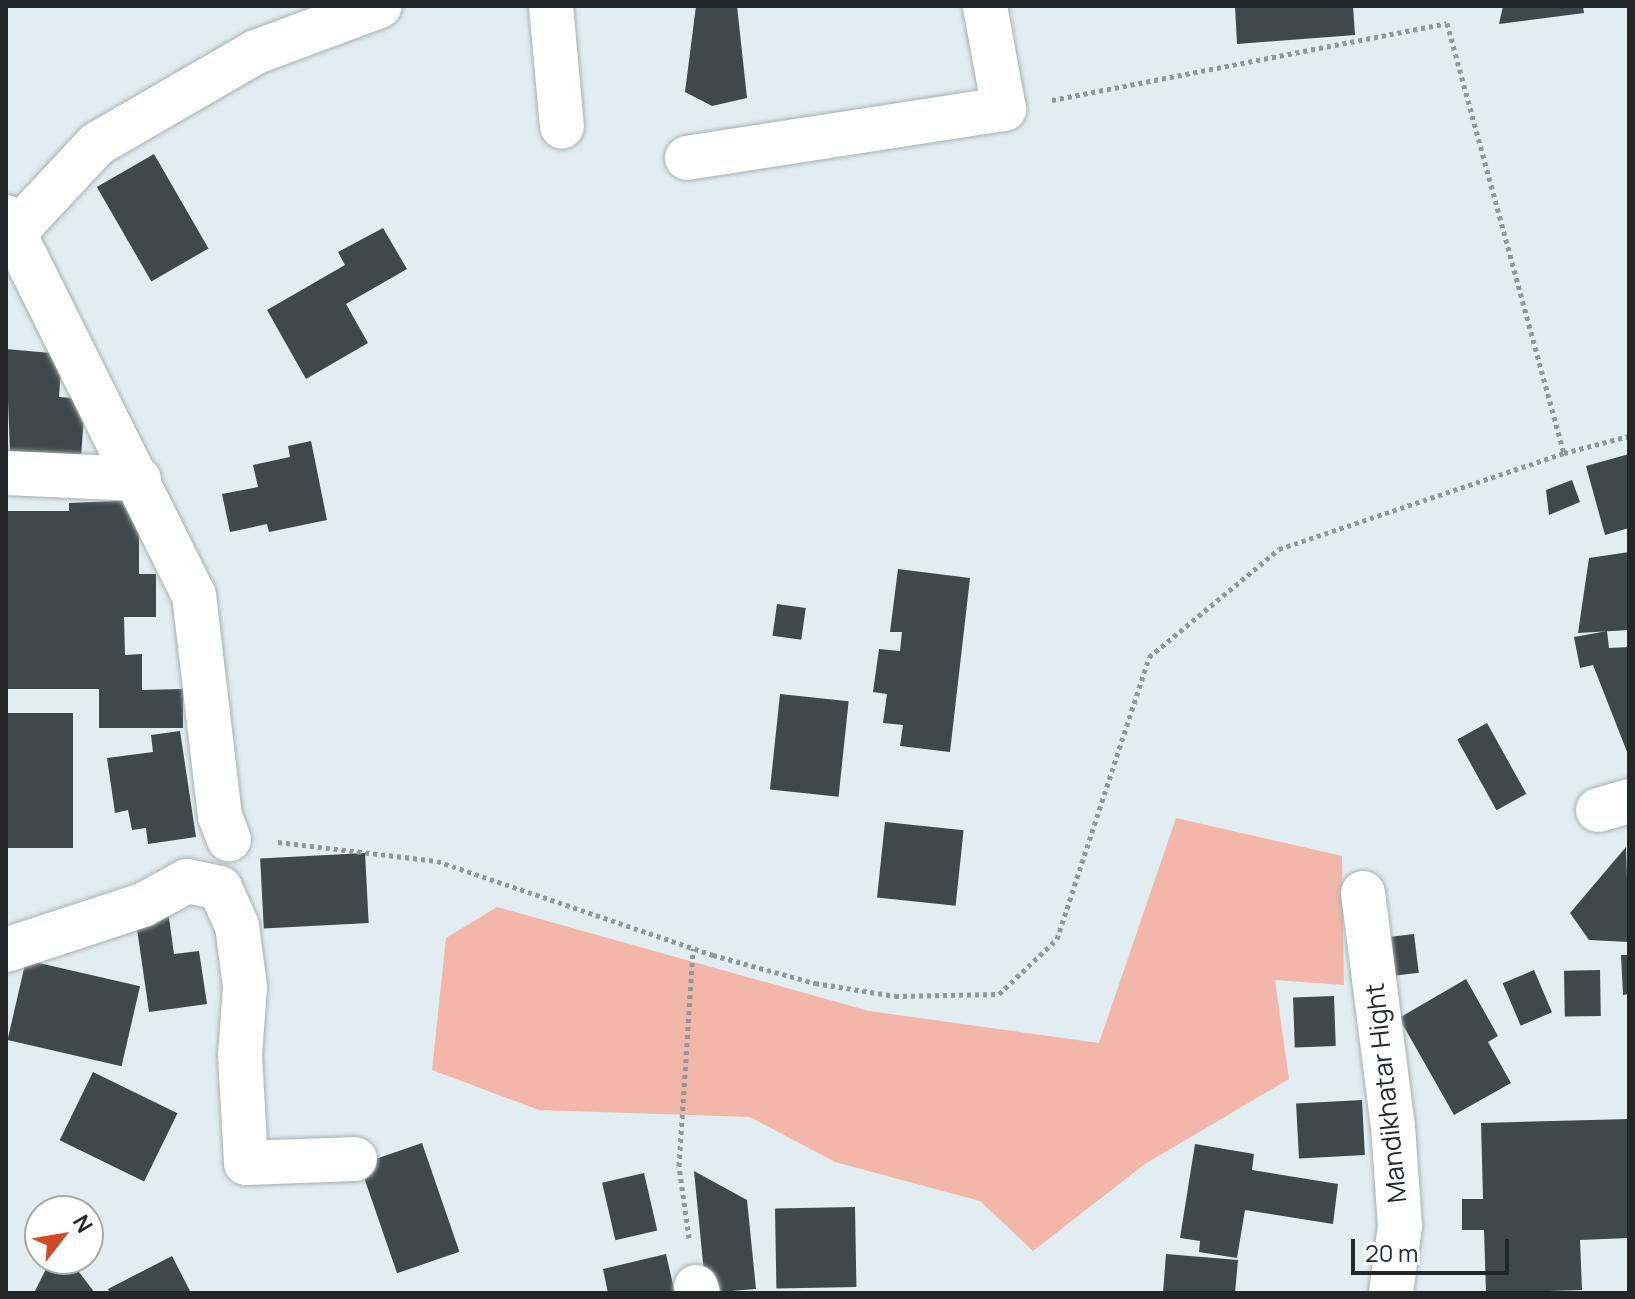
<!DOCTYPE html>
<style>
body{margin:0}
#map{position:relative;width:1635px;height:1299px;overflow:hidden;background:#e2edf1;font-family:Manrope,sans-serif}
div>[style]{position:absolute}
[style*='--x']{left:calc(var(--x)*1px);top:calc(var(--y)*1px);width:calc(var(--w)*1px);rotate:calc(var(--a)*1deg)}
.green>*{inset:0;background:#f2b7a8}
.building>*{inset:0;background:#3f484b;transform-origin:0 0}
.path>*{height:5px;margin-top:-2.5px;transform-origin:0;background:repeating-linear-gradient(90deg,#90989b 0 4px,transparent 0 8px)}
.roads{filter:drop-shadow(0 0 2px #a5afb3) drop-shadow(0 0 2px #a5afb3)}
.minor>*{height:44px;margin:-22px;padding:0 22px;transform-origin:22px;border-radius:22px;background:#fff}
span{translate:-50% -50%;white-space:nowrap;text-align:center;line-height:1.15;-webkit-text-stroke:8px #fff;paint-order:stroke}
.street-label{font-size:26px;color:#232729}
.frame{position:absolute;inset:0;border:8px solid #232729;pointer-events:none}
.north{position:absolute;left:24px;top:1195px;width:80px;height:80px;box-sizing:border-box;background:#fff;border:2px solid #a7a9a9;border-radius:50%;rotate:59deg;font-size:22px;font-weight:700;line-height:32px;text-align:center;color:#232729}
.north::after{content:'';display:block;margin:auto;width:28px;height:36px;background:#d24925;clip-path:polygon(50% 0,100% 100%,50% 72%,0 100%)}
.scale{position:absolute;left:1351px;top:1239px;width:158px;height:36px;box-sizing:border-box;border:4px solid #232729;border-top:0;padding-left:10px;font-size:24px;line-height:28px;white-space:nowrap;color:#232729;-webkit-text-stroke:6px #fff;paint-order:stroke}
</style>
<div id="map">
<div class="green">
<div style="clip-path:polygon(1176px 818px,1342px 856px,1344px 985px,1275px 980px,1289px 1079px,1145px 1164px,1033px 1251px,980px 1201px,835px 1162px,750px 1117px,539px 1110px,432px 1070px,446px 938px,497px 907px,869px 1011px,1099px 1043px)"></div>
</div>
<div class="building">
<div style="clip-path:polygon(696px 6px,737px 6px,747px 98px,712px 106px,685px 92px)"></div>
<div style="clip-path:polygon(1235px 6px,1353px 6px,1355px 35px,1237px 44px)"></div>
<div style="clip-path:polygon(1503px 6px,1583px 6px,1584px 13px,1499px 24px)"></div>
<div style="left:154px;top:154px;width:109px;height:66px;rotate:60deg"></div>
<div style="clip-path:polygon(383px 228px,407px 269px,346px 304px,368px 343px,306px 379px,267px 310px,345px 265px,338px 252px)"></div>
<div style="clip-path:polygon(6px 349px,62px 354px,59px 397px,85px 399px,81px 458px,10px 452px)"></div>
<div style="clip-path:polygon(311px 441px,327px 520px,269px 532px,267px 524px,230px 532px,222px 494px,258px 487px,253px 465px,290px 457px,288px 446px)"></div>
<div style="clip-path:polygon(1629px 454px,1629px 528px,1605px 535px,1586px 466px)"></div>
<div style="clip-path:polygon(1572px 480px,1580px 502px,1549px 515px,1546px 490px)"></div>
<div style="clip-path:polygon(139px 500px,139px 574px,156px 574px,156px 617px,124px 617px,125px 655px,142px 654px,142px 690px,183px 689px,183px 728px,99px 728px,99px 689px,6px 689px,6px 511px,69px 511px,69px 503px)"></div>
<div style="clip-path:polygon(1629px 552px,1629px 630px,1578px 633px,1589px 558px)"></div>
<div style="clip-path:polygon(898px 569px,970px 578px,950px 752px,900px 746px,903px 725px,883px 723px,887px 694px,873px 692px,879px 649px,900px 651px,902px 632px,890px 632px)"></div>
<div style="left:777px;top:604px;width:29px;height:32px;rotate:8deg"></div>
<div style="clip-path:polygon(1607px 631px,1609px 648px,1629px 647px,1629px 757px,1593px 665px,1580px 668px,1574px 637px)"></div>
<div style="left:780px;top:694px;width:69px;height:96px;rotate:6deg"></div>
<div style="left:73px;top:713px;width:135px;height:67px;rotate:90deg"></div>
<div style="left:1487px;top:723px;width:81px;height:34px;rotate:61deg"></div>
<div style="clip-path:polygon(180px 731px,196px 837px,148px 844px,146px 828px,132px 830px,128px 810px,115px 813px,107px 758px,153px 752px,151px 735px)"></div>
<div style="left:885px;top:822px;width:79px;height:76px;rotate:6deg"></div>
<div style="clip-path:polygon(1626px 847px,1629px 942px,1589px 940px,1570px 913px)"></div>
<div style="left:365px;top:853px;width:70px;height:105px;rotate:87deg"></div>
<div style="clip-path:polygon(168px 911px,174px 954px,199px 951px,207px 1004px,149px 1012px,135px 915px)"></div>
<div style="left:1414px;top:934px;width:39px;height:23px;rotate:83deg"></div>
<div style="clip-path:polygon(1621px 955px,1629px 955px,1629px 994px,1623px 995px)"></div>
<div style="left:26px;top:960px;width:117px;height:82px;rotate:13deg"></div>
<div style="left:1534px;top:970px;width:46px;height:34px;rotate:67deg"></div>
<div style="left:1600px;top:970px;width:46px;height:36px;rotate:89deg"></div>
<div style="clip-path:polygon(1466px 979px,1498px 1036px,1488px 1042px,1511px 1083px,1454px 1115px,1399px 1018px)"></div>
<div style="left:1334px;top:996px;width:50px;height:41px;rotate:88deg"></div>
<div style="left:93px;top:1072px;width:94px;height:76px;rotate:26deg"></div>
<div style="left:1362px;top:1100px;width:55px;height:66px;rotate:87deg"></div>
<div style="clip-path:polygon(1629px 1119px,1629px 1238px,1580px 1240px,1582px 1290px,1486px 1293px,1484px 1230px,1462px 1230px,1462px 1199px,1483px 1199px,1481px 1123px)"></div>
<div style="left:422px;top:1143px;width:115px;height:66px;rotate:71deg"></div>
<div style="clip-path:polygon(1195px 1144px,1254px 1154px,1252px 1170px,1338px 1184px,1333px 1224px,1245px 1210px,1237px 1258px,1199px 1252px,1200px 1241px,1180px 1238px)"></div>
<div style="clip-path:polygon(694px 1171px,747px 1200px,756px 1289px,706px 1293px)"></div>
<div style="left:644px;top:1173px;width:59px;height:43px;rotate:77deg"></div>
<div style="left:855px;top:1207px;width:80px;height:80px;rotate:89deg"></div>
<div style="clip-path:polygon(666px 1254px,675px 1293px,608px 1293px,603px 1269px)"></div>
<div style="clip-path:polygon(1166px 1254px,1238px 1260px,1235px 1293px,1163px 1293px)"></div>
<div style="clip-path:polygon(172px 1256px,191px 1293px,110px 1293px,108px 1289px)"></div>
<div style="clip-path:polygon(51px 1259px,69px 1259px,95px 1293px,34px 1293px)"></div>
</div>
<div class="path">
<div style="--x:1052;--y:100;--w:402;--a:-11"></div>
<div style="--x:1447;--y:23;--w:446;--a:74.8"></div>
<div style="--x:1564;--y:453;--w:67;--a:-14.7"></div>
<div style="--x:278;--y:842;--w:160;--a:6.8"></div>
<div style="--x:437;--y:861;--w:292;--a:18.8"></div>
<div style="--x:713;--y:955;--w:106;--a:15.4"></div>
<div style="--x:815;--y:983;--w:81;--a:9.2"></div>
<div style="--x:895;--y:996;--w:104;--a:-1.1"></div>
<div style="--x:999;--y:994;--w:80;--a:-43.5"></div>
<div style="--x:1057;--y:939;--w:297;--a:-71.9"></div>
<div style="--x:1149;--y:657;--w:169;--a:-39.7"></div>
<div style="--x:1279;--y:549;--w:301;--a:-18.6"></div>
<div style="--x:689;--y:1238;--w:73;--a:-97.9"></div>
<div style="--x:679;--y:1166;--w:218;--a:-86.3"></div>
</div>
<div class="roads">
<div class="minor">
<div style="--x:551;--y:6;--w:121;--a:84.8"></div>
<div style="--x:687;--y:158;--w:321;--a:-8.8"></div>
<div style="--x:1004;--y:109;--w:105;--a:-100.5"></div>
<div style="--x:6;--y:217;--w:422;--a:63.6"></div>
<div style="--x:194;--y:595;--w:223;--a:83.3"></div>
<div style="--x:220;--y:816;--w:25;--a:69"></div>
<div style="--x:6;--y:235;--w:7;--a:-8"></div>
<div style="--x:13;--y:234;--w:123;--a:-47"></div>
<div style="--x:97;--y:144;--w:184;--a:-30.1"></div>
<div style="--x:256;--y:52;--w:132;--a:-20.4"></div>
<div style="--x:6;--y:473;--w:133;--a:2.6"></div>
<div style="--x:1598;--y:810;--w:32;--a:-16"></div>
<div style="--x:1363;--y:893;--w:235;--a:82.7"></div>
<div style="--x:1393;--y:1126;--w:100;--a:86"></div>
<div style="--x:1400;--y:1226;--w:68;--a:97.7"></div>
<div style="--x:6;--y:950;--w:144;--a:-18.2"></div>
<div style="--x:143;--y:905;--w:50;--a:-28.6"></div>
<div style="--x:187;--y:881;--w:34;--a:12"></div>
<div style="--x:220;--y:888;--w:42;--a:65.9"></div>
<div style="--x:237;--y:926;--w:62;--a:82.5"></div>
<div style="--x:245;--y:987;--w:68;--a:94.2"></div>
<div style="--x:240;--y:1055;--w:108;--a:86.8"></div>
<div style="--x:246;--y:1163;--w:109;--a:-2.1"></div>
<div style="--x:696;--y:1287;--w:6;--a:72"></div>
</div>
</div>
<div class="street-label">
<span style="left:1386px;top:1093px;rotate:-96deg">Mandikhatar Hight</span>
</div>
<div class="frame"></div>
<div class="north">N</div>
<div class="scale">20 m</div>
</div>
